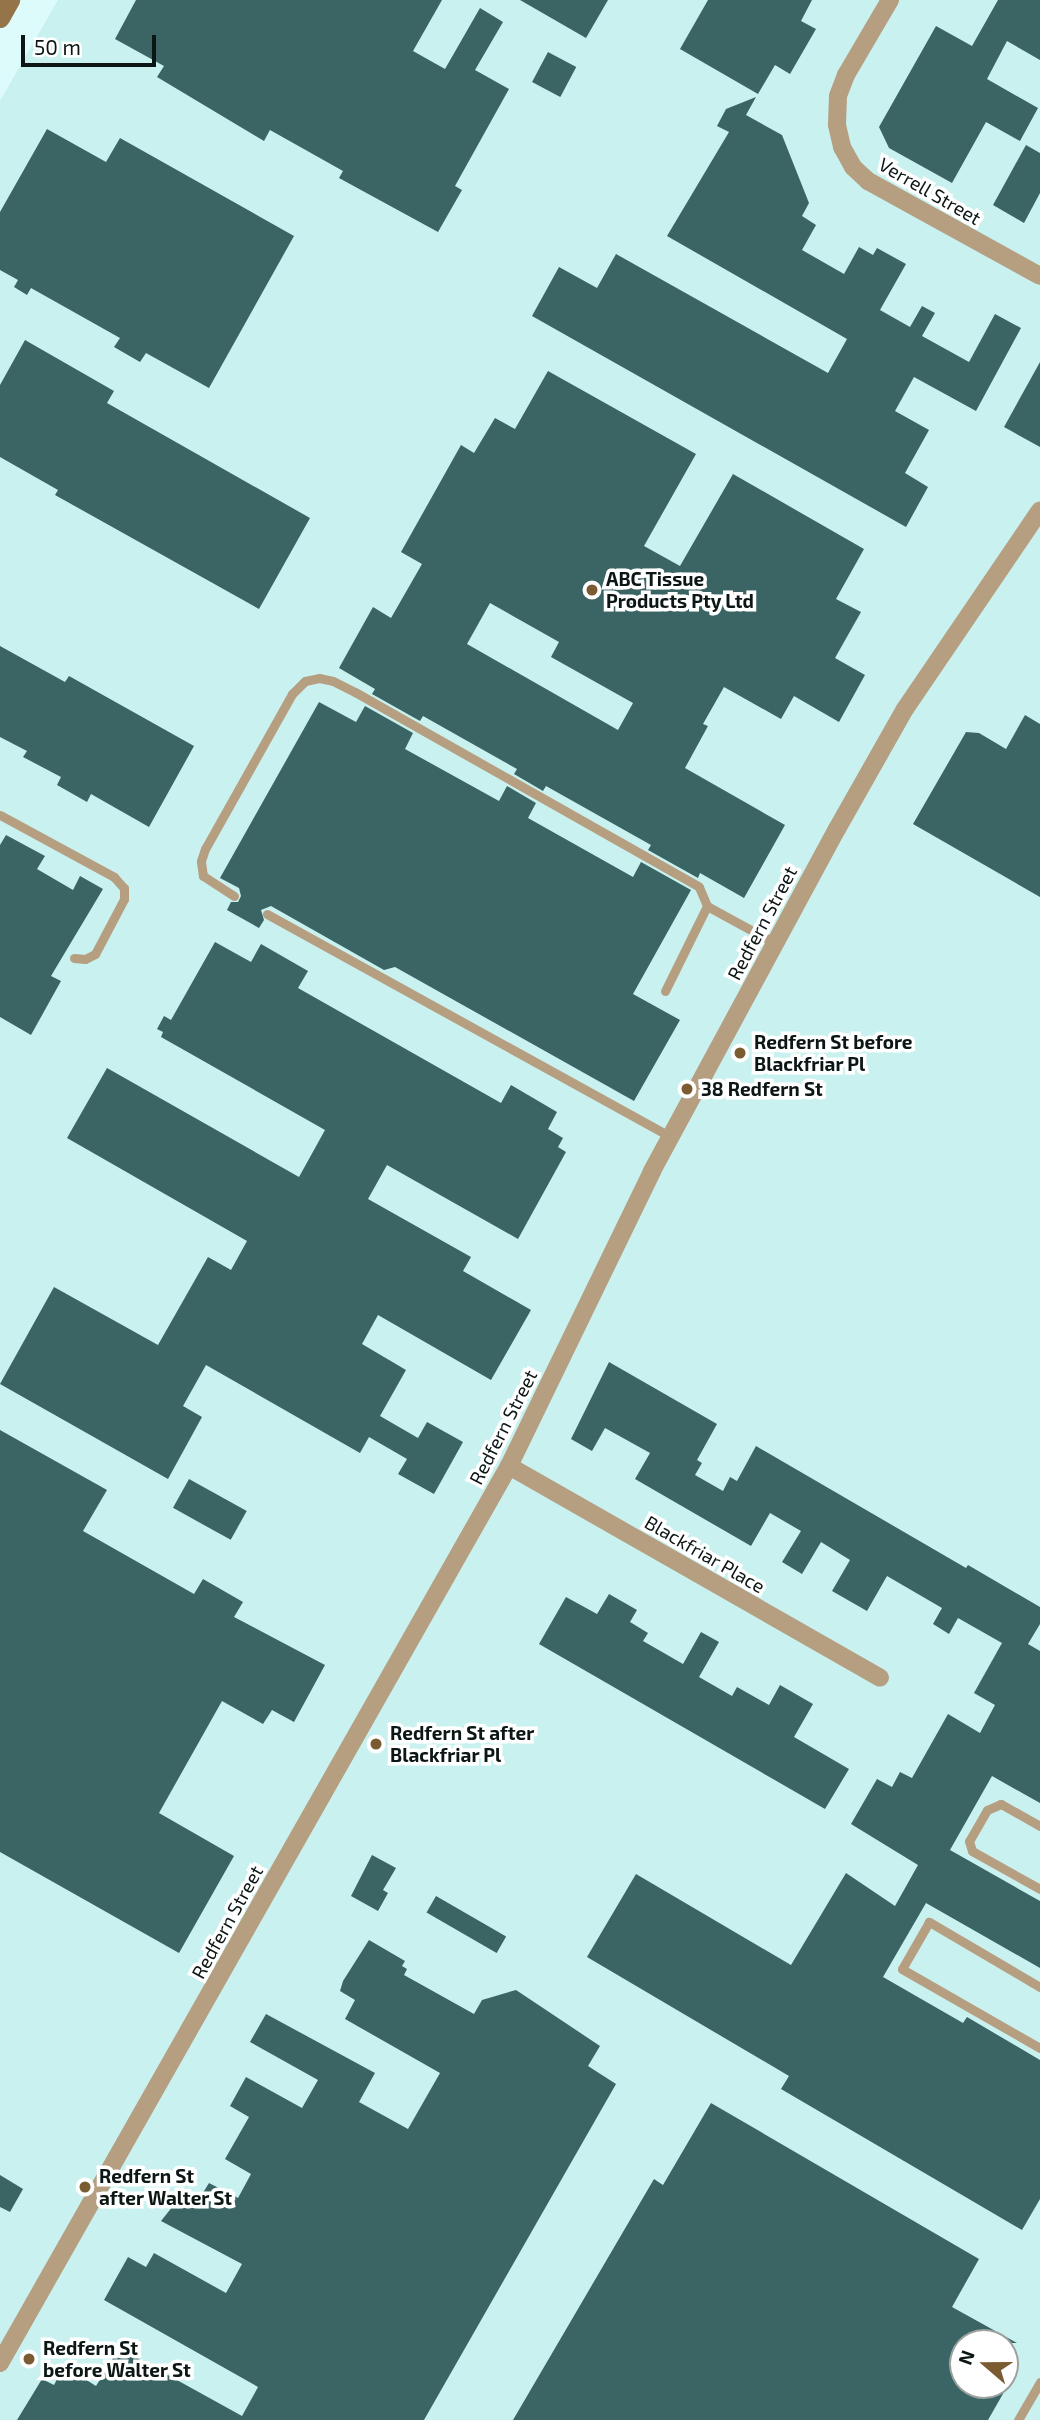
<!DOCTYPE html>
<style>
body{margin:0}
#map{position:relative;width:1040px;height:2420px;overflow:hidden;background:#ddfbfa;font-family:"Exo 2",sans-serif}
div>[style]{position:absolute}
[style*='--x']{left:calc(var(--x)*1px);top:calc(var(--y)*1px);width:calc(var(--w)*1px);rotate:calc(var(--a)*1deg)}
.built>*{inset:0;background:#c8f1ef}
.building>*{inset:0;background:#3a6564;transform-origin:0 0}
.service>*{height:9px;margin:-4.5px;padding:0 4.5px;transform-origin:4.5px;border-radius:4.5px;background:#b69e81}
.minor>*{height:18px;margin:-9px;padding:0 9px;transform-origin:9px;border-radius:9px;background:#b69e81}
.secondary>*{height:19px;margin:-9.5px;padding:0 9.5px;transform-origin:9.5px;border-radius:9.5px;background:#967449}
.dots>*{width:19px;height:19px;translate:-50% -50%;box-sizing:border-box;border:4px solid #fff;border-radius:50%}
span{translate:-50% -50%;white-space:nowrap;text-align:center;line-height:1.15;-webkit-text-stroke:7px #fff;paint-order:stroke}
.street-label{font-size:19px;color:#0b1615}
.poi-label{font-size:19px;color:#0b1615;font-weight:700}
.left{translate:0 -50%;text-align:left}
.north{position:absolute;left:949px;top:2329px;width:70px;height:70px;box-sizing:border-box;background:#fff;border:2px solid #9da2a1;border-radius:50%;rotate:290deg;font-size:19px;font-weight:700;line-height:28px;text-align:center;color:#0b1615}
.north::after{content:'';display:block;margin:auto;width:24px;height:32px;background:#7b5b31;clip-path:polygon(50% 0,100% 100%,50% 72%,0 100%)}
.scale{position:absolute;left:21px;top:35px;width:135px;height:32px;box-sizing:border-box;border:4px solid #0b1615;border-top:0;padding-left:9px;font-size:21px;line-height:24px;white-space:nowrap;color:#0b1615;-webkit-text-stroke:5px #fff;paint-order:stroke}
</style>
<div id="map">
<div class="built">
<div style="clip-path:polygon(evenodd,58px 0,1040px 0,1040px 2420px,0 2420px,0 101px,58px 0,963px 2343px,1005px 2343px,1005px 2385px,963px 2385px,963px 2343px)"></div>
</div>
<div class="building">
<div style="clip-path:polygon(136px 0,442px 0,413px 51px,445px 69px,480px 8px,503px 22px,475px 70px,509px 89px,455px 186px,462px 190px,438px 232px,339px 178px,343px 171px,270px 130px,264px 141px,157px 77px,164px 66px,115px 39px)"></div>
<div style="clip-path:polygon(520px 0,608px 0,586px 38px)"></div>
<div style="clip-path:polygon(708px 0,812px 0,801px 21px,816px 29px,790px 74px,775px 65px,758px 94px,680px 49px)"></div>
<div style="clip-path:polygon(998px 0,1040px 0,1040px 60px,1007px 41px,987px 79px,1038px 108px,1020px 141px,986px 122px,952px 183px,889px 148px,879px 127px,936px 26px,972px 46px)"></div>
<div style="left:548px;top:52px;width:32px;height:34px;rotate:28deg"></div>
<div style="clip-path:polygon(756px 97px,746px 115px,782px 135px,809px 203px,802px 216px,816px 225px,802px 250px,844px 274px,859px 247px,873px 255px,877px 248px,906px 264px,880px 310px,910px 327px,922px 306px,935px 313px,922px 336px,969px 362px,995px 314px,1021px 328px,976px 411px,914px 377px,895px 411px,929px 430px,905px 473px,928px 487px,906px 527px,532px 316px,559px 267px,597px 288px,616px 254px,828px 373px,847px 339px,667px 236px,729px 132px,717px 126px,726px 109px)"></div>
<div style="clip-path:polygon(47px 129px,106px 162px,120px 138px,294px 236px,209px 388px,146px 353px,140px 362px,114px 347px,120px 338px,31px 288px,27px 295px,14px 287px,18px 280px,0 270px,0 212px)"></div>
<div style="clip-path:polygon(1026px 145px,1040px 153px,1040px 193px,1024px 223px,993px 205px)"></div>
<div style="clip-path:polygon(25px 340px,114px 391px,107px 403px,310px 518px,259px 609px,55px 495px,58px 490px,0 457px,0 385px)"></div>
<div style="clip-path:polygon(1040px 362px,1040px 447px,1004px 427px)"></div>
<div style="clip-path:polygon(evenodd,548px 371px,696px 454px,644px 546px,680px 566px,733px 474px,864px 549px,836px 599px,861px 612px,835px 658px,865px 675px,839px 722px,794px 696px,781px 719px,724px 687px,703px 724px,708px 726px,685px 768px,785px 825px,744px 898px,700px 873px,698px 878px,648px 850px,651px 845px,546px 786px,543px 791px,514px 774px,517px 769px,423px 716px,420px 721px,372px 694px,375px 689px,339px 668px,373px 607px,391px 618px,422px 564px,401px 552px,461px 445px,474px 453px,495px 418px,515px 429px,548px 371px,490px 603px,559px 642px,551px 657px,633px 703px,618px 730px,467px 644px,490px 603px)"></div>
<div style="clip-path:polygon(0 646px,65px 682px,69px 676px,194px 746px,149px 827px,91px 794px,87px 802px,57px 785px,61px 777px,23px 757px,27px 751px,0 737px)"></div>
<div style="clip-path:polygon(319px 702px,356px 722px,365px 706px,413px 733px,405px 749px,499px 801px,507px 786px,536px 803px,528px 818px,633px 877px,641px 862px,691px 890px,633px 994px,680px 1020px,634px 1101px,395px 967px,384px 970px,271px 906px,261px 910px,264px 920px,259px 928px,227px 910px,231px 902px,238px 902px,241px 896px,239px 888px,220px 878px)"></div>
<div style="clip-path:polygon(1025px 715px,1040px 724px,1040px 897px,913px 824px,966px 732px,979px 733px,1006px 749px)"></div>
<div style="clip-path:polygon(6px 835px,45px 856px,37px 869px,73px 890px,80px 876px,103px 889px,51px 976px,61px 981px,31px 1035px,0 1017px,0 845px)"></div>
<div style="clip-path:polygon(215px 942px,251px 962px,261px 944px,308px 971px,298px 988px,501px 1103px,511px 1085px,557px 1112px,548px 1129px,563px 1138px,558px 1147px,566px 1152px,518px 1239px,387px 1165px,368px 1199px,471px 1257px,463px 1271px,531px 1310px,491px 1380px,378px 1315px,362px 1344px,406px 1370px,380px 1416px,418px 1438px,427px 1422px,463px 1442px,434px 1494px,398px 1474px,407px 1459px,369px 1437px,360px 1453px,206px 1365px,183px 1406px,202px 1417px,168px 1479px,0 1384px,54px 1287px,158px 1345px,208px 1257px,231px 1270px,247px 1241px,67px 1138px,107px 1068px,299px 1177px,325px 1130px,161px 1037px,163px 1032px,157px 1029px,164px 1016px,171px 1020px)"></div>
<div style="clip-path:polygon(609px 1362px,717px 1424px,697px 1460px,702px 1463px,695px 1475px,723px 1491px,730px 1477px,737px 1481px,756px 1446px,966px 1568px,968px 1565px,1040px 1607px,1040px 1624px,1028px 1644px,1040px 1651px,1040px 1803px,992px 1776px,950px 1850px,1040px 1901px,1040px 1968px,926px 1903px,883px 1977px,963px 2023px,967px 2017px,1040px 2060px,1040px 2199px,1022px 2230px,781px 2089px,789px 2076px,587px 1957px,636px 1874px,791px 1965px,846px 1873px,895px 1906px,918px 1865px,851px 1824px,877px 1779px,892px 1787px,900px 1772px,912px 1778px,948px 1714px,980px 1733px,995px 1705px,974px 1693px,1002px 1643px,958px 1618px,949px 1634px,933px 1624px,942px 1608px,887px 1576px,867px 1611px,832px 1591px,850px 1560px,821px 1542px,802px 1574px,782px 1562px,801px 1531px,770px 1513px,751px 1546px,635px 1479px,650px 1453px,605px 1428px,592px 1451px,571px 1439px)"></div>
<div style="clip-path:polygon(0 1430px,107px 1490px,83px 1531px,194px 1594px,203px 1579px,243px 1602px,234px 1617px,325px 1665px,294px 1722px,272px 1710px,263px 1724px,222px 1701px,159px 1813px,234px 1856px,179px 1953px,0 1852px)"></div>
<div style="left:189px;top:1479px;width:66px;height:33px;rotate:29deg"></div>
<div style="clip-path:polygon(609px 1594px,637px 1610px,630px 1622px,648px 1633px,643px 1641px,683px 1664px,701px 1632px,719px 1642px,699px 1677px,732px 1696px,737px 1687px,769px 1705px,780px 1685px,813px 1704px,794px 1737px,849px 1769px,825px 1809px,539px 1644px,566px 1597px,597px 1614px)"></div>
<div style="clip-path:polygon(372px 1855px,396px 1868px,383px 1890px,388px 1893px,378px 1911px,351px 1896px)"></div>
<div style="left:436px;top:1896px;width:81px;height:19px;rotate:30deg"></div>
<div style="clip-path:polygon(369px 1940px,405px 1961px,402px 1966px,407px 1969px,404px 1975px,474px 2014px,482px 2000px,516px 1990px,600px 2046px,588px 2066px,616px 2084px,424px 2420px,17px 2420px,42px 2379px,54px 2385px,64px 2366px,96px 2386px,119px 2348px,242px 2416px,258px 2387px,104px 2300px,128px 2257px,146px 2267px,154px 2253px,226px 2293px,242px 2264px,161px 2221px,181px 2196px,196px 2204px,209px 2183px,238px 2198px,251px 2174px,225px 2159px,249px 2117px,230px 2106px,246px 2077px,302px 2108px,318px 2080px,250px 2042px,266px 2014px,375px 2073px,359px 2102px,408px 2129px,440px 2073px,345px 2019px,355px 2000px,340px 1991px,343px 1981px)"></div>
<div style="clip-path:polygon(711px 2103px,979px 2259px,952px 2307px,1017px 2343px,963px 2343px,963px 2385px,1008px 2385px,988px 2420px,513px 2420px,654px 2179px,663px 2185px)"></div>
<div style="clip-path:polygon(0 2175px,23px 2189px,10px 2212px,0 2207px)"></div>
</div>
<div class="service">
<div style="--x:0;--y:815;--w:130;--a:28.5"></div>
<div style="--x:114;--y:877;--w:15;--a:48"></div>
<div style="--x:124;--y:888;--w:11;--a:90"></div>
<div style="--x:124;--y:899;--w:62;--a:117.8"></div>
<div style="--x:95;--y:954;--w:11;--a:153"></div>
<div style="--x:85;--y:959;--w:11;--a:-175"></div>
<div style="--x:234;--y:896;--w:37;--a:-147"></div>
<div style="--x:203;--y:876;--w:15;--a:-98"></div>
<div style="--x:201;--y:861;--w:13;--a:-72"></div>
<div style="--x:205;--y:849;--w:178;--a:-60.7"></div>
<div style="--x:292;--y:694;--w:18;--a:-45"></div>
<div style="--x:305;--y:681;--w:14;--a:-12"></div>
<div style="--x:319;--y:678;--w:14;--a:12"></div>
<div style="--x:333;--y:681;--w:25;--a:27"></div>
<div style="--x:355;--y:692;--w:395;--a:29.5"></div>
<div style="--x:699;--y:887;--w:21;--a:67"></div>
<div style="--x:707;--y:906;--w:77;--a:28.6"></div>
<div style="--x:267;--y:914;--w:461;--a:28.9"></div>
<div style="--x:665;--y:991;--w:95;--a:-63.7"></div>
<div style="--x:1040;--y:1826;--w:45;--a:-150.6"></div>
<div style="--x:1001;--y:1804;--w:15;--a:157"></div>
<div style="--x:987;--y:1810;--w:36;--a:120"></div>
<div style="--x:969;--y:1841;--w:10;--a:73"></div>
<div style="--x:972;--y:1851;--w:78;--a:29.2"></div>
<div style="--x:1040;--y:1987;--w:129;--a:-149.6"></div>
<div style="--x:929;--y:1922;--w:54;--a:119.9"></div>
<div style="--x:902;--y:1969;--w:159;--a:29.8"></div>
<div style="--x:1018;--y:2420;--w:44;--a:-59.9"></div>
</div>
<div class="minor">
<div style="--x:890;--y:0;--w:87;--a:120.4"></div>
<div style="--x:846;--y:75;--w:22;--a:111"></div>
<div style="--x:838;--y:96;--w:29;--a:92"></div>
<div style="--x:837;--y:125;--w:23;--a:77"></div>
<div style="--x:842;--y:147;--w:23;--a:61"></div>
<div style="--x:853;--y:167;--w:21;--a:43"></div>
<div style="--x:868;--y:181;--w:196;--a:28.9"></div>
<div style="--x:509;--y:1466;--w:427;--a:29.7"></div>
<div style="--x:0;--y:2363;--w:1031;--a:-60.43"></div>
<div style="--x:509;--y:1466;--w:328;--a:-64.1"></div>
<div style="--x:652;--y:1171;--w:389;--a:-61.6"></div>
<div style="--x:837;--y:829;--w:138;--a:-60.5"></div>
<div style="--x:905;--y:709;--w:240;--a:-55.8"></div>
</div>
<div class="secondary">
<div style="--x:0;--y:18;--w:21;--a:-61"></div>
</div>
<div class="dots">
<div style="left:592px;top:590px;background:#7b5b31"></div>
<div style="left:740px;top:1053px;background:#7b5b31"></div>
<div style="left:687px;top:1089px;background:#7b5b31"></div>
<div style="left:376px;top:1744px;background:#7b5b31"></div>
<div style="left:85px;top:2187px;background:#7b5b31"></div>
<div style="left:29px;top:2359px;background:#7b5b31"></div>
</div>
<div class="street-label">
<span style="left:930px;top:191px;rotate:30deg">Verrell Street</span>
<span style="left:762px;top:923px;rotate:-62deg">Redfern Street</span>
<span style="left:503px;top:1427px;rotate:-63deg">Redfern Street</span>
<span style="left:705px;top:1554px;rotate:30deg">Blackfriar Place</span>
<span style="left:227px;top:1922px;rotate:-61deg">Redfern Street</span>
</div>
<div class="poi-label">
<span class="left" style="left:606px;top:590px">ABC Tissue<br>Products Pty Ltd</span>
<span class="left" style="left:754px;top:1053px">Redfern St before<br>Blackfriar Pl</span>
<span class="left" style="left:701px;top:1089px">38 Redfern St</span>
<span class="left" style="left:390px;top:1744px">Redfern St after<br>Blackfriar Pl</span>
<span class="left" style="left:99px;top:2187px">Redfern St<br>after Walter St</span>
<span class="left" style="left:43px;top:2359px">Redfern St<br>before Walter St</span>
</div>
<div class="north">N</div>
<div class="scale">50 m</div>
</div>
